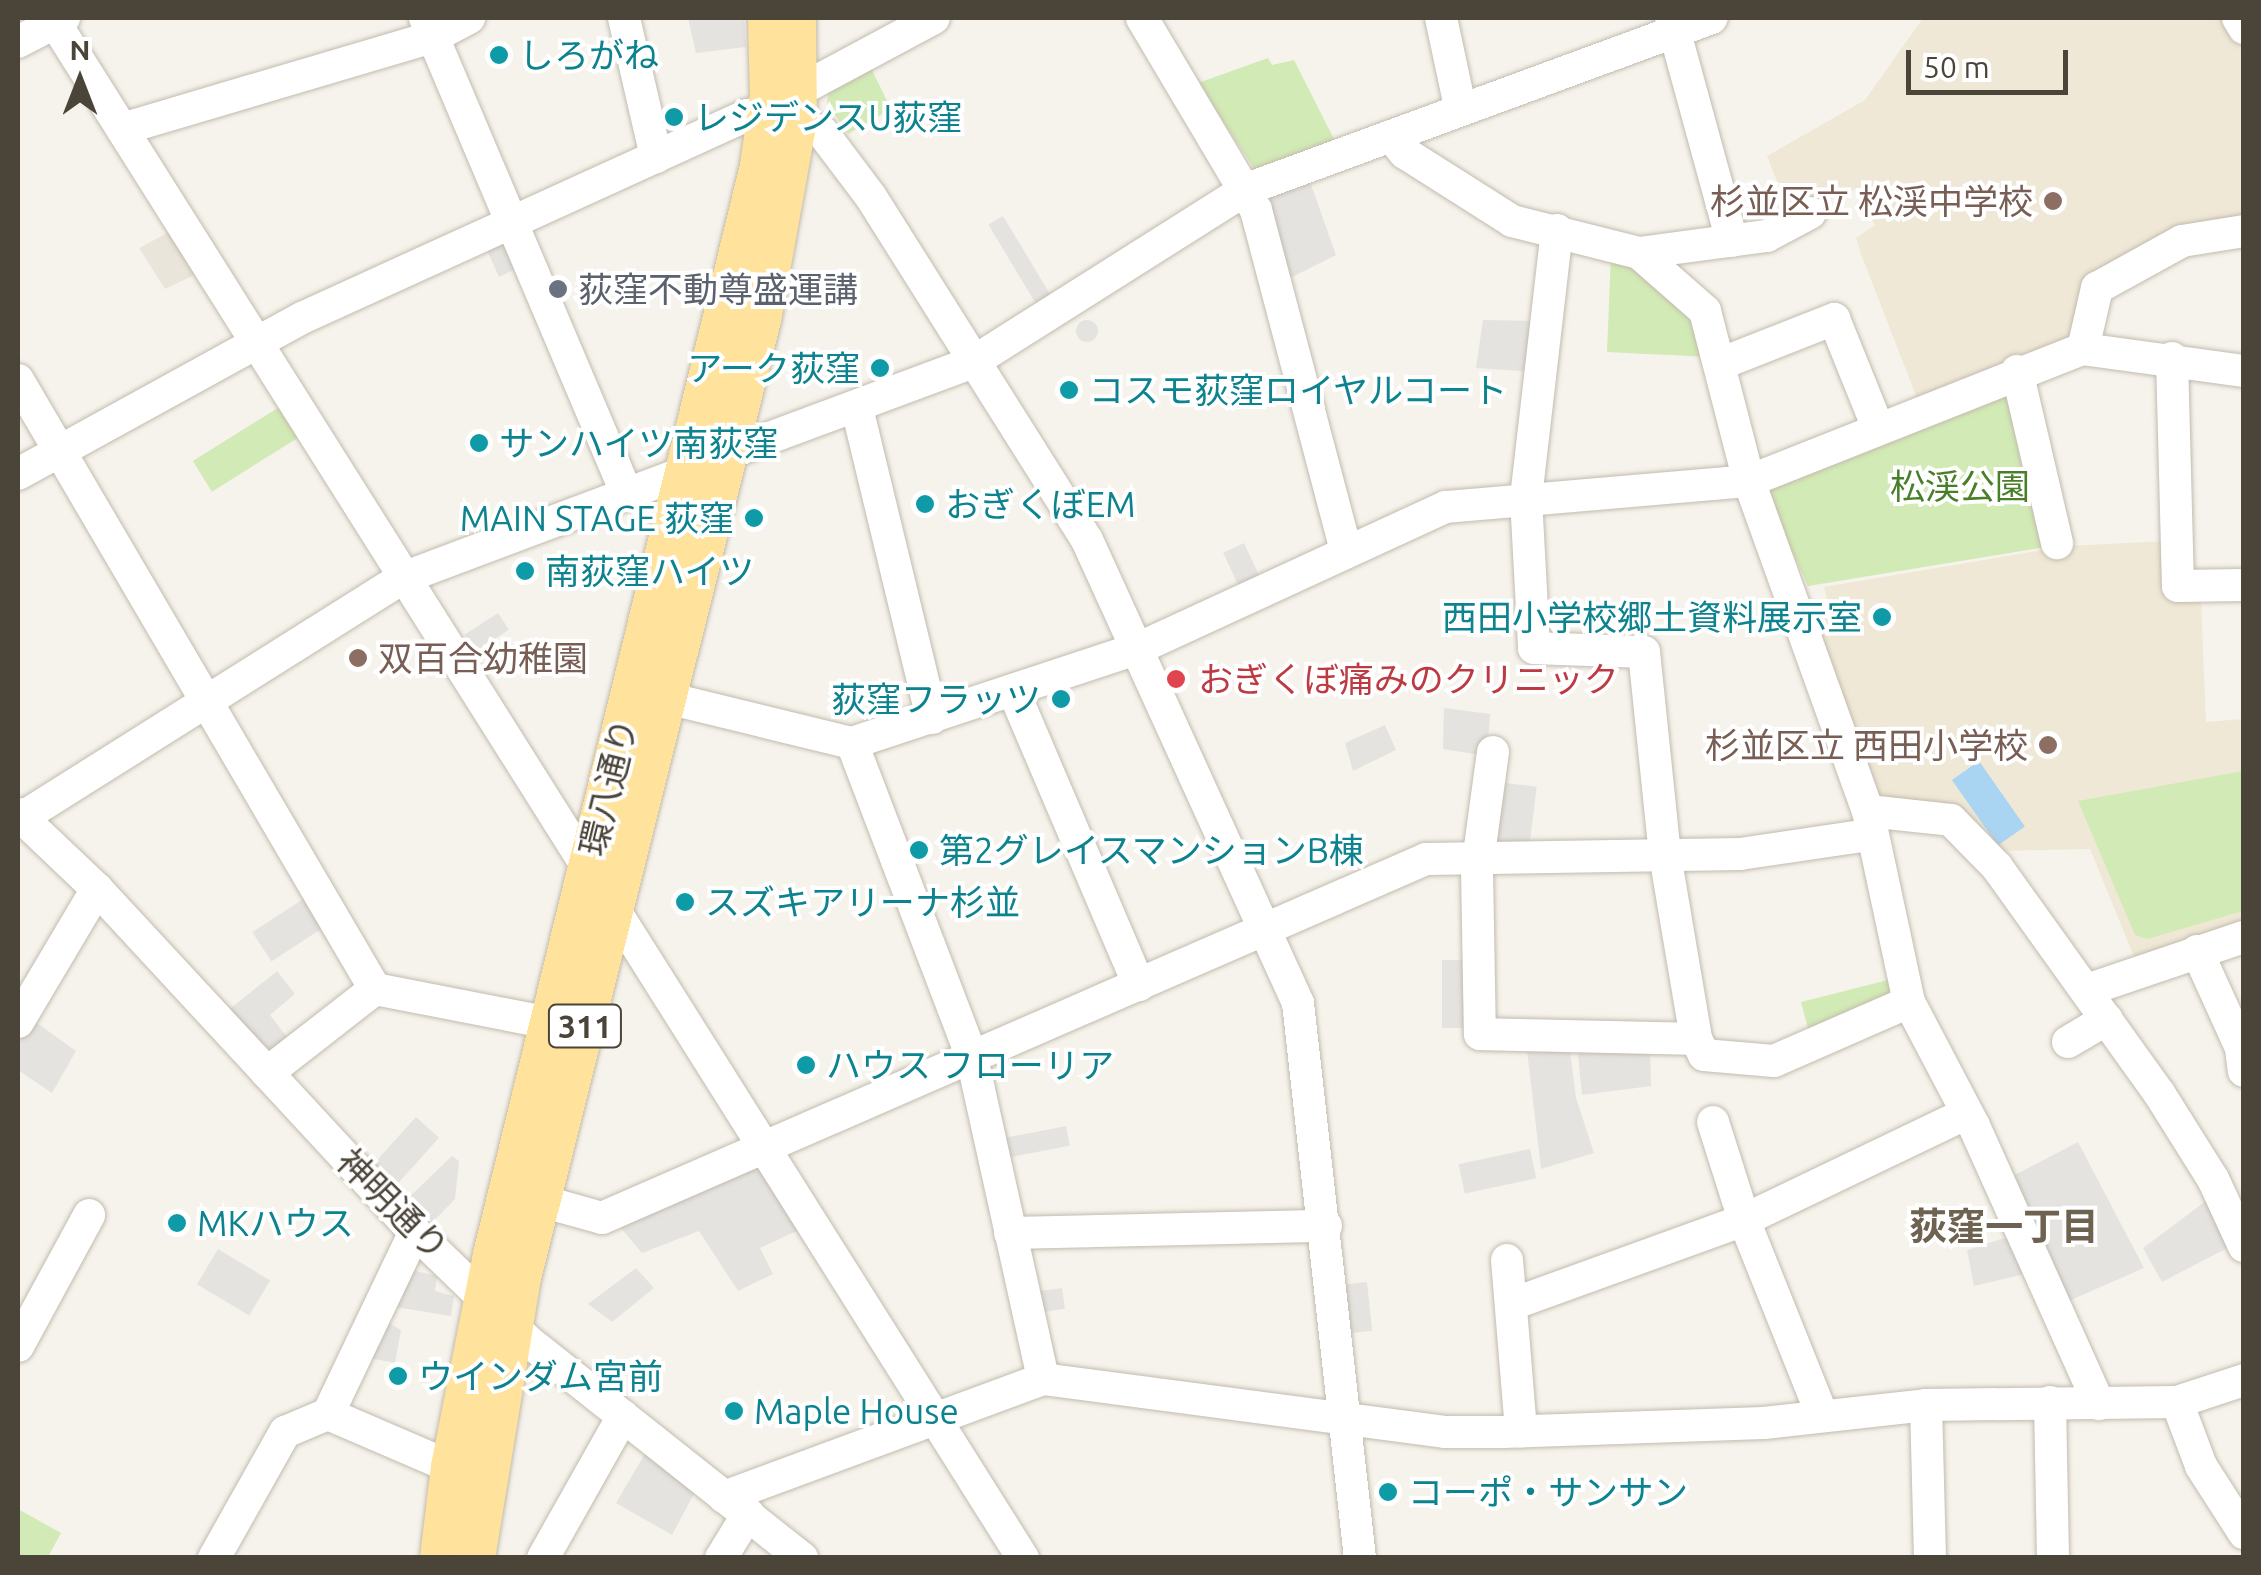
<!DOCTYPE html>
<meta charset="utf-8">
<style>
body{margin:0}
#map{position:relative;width:2261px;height:1575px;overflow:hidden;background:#f6f3ec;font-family:Ubuntu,"Noto Sans JP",sans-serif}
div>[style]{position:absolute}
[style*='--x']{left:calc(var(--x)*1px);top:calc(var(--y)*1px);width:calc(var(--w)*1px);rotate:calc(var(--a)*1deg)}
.residential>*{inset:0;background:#eae5da}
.education>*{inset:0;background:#efe8d6}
.green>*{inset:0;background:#d2eab5;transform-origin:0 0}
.parking>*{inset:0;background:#e5e3e0;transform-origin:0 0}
.round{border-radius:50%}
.water>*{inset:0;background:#a9d4f2;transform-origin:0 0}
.roads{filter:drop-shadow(0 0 2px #c2bbae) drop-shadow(0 0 2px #c2bbae)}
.minor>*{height:32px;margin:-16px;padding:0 16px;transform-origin:16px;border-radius:16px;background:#fff}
.major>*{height:40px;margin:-20px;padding:0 20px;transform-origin:20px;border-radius:20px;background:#ffe39c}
.dots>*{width:28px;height:28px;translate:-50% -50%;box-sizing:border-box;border:5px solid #fff;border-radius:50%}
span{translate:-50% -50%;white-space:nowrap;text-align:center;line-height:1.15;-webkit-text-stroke:8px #fff;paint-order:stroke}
.shield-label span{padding:2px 8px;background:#fff;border:2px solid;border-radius:8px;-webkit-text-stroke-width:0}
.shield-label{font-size:32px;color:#4b4439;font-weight:700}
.culture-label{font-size:35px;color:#0d838f}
.left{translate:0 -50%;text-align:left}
.right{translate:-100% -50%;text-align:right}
.education-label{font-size:35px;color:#785e54}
.worship-label{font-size:35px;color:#5b616d}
.park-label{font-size:35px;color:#4a7f2a}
.health-label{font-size:35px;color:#be3a42}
.street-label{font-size:35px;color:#4b4439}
.neighbourhood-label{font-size:38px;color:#6e6250;font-weight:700}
.frame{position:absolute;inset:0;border:20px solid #4b4439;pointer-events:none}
.north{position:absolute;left:30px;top:30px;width:100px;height:100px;-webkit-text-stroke:8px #fff;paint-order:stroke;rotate:0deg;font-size:28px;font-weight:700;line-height:40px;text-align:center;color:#4b4439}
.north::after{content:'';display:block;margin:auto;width:35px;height:45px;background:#4b4439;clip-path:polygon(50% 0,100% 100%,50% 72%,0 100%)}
.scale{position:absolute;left:1906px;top:50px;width:162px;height:45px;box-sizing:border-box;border:5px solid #4b4439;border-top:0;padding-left:12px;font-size:30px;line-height:35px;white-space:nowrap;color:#4b4439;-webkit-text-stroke:8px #fff;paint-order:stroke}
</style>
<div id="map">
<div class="residential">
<div style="clip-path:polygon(173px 230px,199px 273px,165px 289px,139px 248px)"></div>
</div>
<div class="education">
<div style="clip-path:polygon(1923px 18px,2229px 18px,2243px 42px,2243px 225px,2136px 254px,2070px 342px,1918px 401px,1861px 254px,1856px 238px,1875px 225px,1856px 189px,1790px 215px,1767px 156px,1865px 100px)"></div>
<div style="clip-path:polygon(2169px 541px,2201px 601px,2206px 722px,2243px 719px,2243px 928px,2135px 959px,2090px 849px,1994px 851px,1875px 808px,1817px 621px,1831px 614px,1824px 587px,2066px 546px)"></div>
</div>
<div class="green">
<div style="clip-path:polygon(1268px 58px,1272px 65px,1294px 60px,1336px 143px,1257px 173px,1198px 83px)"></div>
<div style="clip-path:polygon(871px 68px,891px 109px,848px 134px,827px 103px,829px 91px)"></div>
<div style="clip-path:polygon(1611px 254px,1691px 307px,1709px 357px,1607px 352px)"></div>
<div style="clip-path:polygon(2013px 382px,2052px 546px,1808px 586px,1764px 490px)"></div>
<div style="left:281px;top:406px;width:36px;height:104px;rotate:58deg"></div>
<div style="clip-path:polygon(2243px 771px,2243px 911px,2147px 939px,2135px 935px,2078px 801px)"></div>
<div style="clip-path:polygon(1896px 978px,1905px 999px,1811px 1040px,1801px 1002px)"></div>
<div style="clip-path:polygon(18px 1509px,61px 1533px,48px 1557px,18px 1557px)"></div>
</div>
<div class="parking">
<div style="clip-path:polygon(688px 18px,744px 18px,746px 47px,696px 53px)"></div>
<div style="clip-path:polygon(1309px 179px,1336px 255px,1282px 282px,1267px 194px)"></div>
<div style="left:1003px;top:216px;width:101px;height:17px;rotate:59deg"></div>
<div style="clip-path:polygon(501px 240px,520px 267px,499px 277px,486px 248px)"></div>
<div class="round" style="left:1076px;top:320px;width:22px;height:22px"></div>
<div style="clip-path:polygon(1483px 320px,1538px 321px,1533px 372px,1476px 368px)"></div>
<div style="left:1244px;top:543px;width:41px;height:23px;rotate:65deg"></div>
<div style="left:498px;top:613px;width:20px;height:40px;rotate:57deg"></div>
<div style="clip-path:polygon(1444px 708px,1490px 714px,1487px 756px,1443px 749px)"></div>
<div style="clip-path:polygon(1385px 725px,1396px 750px,1353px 771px,1345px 743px)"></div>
<div style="left:1498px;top:782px;width:39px;height:70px;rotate:7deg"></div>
<div style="left:311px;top:894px;width:35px;height:70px;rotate:57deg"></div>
<div style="left:1474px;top:960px;width:68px;height:32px;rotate:90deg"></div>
<div style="clip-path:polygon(277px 971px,295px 994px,270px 1015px,291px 1042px,273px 1054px,226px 1012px)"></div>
<div style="clip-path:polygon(30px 1018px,76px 1051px,52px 1093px,18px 1070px,18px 1038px)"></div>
<div style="clip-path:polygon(1526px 1042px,1569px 1043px,1576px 1098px,1594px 1153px,1541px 1169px)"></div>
<div style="clip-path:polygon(1577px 1045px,1650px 1047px,1651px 1086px,1582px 1095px)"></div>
<div style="left:416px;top:1117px;width:31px;height:67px;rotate:42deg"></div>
<div style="left:1066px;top:1126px;width:20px;height:66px;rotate:79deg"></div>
<div style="clip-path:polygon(2078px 1142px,2144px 1268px,2064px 1303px,2009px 1178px)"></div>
<div style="left:1530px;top:1149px;width:30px;height:73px;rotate:78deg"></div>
<div style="clip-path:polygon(452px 1156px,459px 1161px,455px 1199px,427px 1228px,402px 1204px)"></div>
<div style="clip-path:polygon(752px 1164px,763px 1169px,801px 1229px,760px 1248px,773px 1274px,738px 1291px,699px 1231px,642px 1253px,619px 1226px)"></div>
<div style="clip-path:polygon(2210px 1198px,2235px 1244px,2162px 1282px,2143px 1248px)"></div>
<div style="clip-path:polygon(2014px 1235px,2029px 1273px,1974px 1286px,1967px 1250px)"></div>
<div style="left:218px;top:1249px;width:61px;height:41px;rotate:31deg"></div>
<div style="clip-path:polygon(636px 1268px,654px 1288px,612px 1322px,588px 1304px)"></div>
<div style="clip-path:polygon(407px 1269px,437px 1276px,435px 1291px,454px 1296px,451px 1316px,395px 1307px)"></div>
<div style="left:1367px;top:1282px;width:49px;height:23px;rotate:84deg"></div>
<div style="left:1062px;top:1288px;width:21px;height:27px;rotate:82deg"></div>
<div style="clip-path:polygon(380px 1318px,401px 1330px,395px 1363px,364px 1357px)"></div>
<div style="clip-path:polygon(646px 1452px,696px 1490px,672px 1535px,616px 1503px)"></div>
</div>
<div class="water">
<div style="left:1979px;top:761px;width:80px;height:33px;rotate:55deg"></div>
</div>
<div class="roads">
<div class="minor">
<div style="--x:52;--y:18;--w:1821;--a:57.77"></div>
<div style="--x:425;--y:18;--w:515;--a:67.02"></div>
<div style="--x:624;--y:18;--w:143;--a:77"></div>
<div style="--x:1142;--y:18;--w:223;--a:59.3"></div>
<div style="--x:1256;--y:210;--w:353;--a:75.2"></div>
<div style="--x:1441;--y:18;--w:91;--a:77.9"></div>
<div style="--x:1671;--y:18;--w:231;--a:74.7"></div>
<div style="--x:2238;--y:18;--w:12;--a:59"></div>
<div style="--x:18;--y:42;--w:52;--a:-27.6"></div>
<div style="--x:798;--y:91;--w:154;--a:-28.2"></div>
<div style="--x:122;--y:129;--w:324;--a:-16.5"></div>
<div style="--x:433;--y:37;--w:41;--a:-27.8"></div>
<div style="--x:1391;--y:136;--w:22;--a:51"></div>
<div style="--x:1405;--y:153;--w:127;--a:32.4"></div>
<div style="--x:1512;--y:221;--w:131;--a:14.1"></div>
<div style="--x:1639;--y:253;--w:88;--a:41.3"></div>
<div style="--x:1705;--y:311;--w:176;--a:75.5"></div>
<div style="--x:1749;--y:481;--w:351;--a:70.2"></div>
<div style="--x:1868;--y:811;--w:195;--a:77.9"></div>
<div style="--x:1909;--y:1002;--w:140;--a:62.3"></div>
<div style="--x:1974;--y:1126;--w:305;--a:65.8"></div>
<div style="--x:1557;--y:230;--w:270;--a:96.6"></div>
<div style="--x:1526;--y:498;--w:150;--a:86.9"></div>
<div style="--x:1534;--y:648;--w:110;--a:2.1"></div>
<div style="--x:1644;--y:652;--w:204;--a:84.1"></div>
<div style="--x:1665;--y:855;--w:187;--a:80.4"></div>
<div style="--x:1696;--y:1039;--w:18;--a:63"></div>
<div style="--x:1704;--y:1055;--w:70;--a:4.9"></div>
<div style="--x:1774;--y:1061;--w:147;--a:-23.6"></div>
<div style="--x:1639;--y:253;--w:129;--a:-7.6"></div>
<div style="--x:1767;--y:236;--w:49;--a:-28.1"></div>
<div style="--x:2083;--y:349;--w:63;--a:-77.1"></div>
<div style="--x:2097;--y:288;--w:97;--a:-28.9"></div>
<div style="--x:2182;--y:241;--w:63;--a:-9.2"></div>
<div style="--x:2172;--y:358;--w:228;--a:88.5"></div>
<div style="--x:2178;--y:586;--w:66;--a:-0.9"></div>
<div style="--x:1720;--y:364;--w:123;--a:-21.5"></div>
<div style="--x:1834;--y:319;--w:118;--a:68"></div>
<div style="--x:2017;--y:371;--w:177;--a:76.9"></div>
<div style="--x:18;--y:380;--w:706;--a:59.62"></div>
<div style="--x:375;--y:989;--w:178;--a:11"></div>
<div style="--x:857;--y:408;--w:319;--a:76.4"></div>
<div style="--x:726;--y:454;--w:264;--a:-20.4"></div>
<div style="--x:973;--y:362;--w:324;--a:-32.3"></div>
<div style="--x:1247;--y:189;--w:495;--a:-20.2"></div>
<div style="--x:18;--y:474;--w:324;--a:-28.8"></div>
<div style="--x:302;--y:318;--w:489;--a:-24.5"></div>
<div style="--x:747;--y:115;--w:22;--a:-8"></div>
<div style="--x:769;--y:112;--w:57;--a:20.7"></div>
<div style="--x:822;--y:132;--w:81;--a:53"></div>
<div style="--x:871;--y:197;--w:405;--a:57.8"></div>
<div style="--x:1087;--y:540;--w:509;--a:65.5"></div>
<div style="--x:1298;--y:1003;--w:558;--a:83.63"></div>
<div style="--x:1013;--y:690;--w:321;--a:66.9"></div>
<div style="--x:663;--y:697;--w:195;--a:13.7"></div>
<div style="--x:852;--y:743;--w:302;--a:-18.3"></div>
<div style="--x:1139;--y:648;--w:338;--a:-24.7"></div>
<div style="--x:1446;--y:507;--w:304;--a:-4.9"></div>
<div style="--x:1749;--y:481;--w:359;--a:-21.6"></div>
<div style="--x:2083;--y:349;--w:162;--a:7.8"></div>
<div style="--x:852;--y:743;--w:337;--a:69.1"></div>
<div style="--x:972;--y:1058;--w:329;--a:77.5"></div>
<div style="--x:1493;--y:752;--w:118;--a:97.8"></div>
<div style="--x:1477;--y:869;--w:165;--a:89"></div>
<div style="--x:1480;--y:1034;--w:216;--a:1.3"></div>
<div style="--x:1868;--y:811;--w:83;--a:6.2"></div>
<div style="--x:1951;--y:820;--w:66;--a:45.6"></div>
<div style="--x:1997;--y:867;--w:278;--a:54.4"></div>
<div style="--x:2159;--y:1093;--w:102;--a:57.9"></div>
<div style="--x:2213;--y:1179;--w:74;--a:65.2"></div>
<div style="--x:18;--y:814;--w:109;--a:43.5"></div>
<div style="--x:97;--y:889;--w:468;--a:47.2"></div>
<div style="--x:415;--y:1232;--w:157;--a:44"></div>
<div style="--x:528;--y:1341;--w:350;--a:38.4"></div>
<div style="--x:23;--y:817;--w:449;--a:-32.2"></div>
<div style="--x:403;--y:578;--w:303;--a:-20.6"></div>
<div style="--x:2197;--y:951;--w:107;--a:65.6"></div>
<div style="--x:2241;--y:1048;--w:23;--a:83"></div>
<div style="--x:2087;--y:990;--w:166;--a:-18.7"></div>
<div style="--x:18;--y:1022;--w:155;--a:-59.3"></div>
<div style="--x:2068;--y:1042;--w:45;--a:-30.5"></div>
<div style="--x:267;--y:1073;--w:137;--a:-37.9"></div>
<div style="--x:1713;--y:1122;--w:103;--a:72.4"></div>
<div style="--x:1744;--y:1220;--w:208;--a:68.2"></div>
<div style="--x:541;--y:1201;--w:63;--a:15.6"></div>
<div style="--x:602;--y:1218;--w:899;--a:-23.54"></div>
<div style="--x:1426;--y:859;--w:314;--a:-0.9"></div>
<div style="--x:1740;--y:854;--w:129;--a:-8.4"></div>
<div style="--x:1010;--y:1233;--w:316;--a:-1.3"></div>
<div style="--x:1507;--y:1260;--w:172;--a:85.3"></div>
<div style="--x:1515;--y:1303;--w:244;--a:-19.9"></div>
<div style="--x:1744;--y:1220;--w:247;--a:-25.6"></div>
<div style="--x:18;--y:1346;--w:149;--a:-61.5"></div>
<div style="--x:2050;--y:1402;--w:156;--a:88.9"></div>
<div style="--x:2177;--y:1402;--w:68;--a:69.4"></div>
<div style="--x:2201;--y:1466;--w:80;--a:57.3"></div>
<div style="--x:1926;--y:1405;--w:153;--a:88.5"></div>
<div style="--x:328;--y:1414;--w:134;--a:23.3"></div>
<div style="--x:724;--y:1497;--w:340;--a:-20.3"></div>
<div style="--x:1043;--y:1379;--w:405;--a:7.5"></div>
<div style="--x:1445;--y:1432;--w:58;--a:0"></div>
<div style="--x:1503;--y:1432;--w:261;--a:-2"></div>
<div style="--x:1764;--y:1423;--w:163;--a:-6.3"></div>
<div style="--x:1926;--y:1405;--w:251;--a:-0.7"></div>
<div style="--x:2177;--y:1402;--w:71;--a:-18.2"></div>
<div style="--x:214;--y:1558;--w:145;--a:-60.6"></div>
<div style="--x:285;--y:1432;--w:47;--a:-22.7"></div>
<div style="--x:328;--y:1414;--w:202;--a:-64.5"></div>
<div style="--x:543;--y:1558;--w:163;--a:-60.6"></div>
<div style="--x:721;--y:1558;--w:52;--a:-58.5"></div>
</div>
<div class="major">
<div style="--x:440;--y:1558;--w:92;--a:-83.1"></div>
<div style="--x:451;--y:1467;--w:216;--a:-78.8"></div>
<div style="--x:493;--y:1255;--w:1121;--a:-76.22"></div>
<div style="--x:760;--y:166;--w:71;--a:-81.9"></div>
<div style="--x:770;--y:96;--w:78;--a:-91.5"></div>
<div style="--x:475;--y:1558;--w:280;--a:-80.7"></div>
<div style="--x:520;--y:1282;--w:992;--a:-75.94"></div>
<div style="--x:761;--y:320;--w:204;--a:-79.8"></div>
<div style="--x:797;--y:119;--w:101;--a:-90.6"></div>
</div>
</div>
<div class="dots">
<div style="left:499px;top:55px;background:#0f9aa8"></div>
<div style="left:674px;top:117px;background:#0f9aa8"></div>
<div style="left:2053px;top:201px;background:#8d6e63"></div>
<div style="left:558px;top:289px;background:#6b7280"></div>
<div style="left:880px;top:368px;background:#0f9aa8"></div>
<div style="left:1069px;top:390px;background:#0f9aa8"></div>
<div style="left:479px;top:443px;background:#0f9aa8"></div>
<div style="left:925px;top:504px;background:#0f9aa8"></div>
<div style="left:754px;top:518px;background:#0f9aa8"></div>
<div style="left:525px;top:571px;background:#0f9aa8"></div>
<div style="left:1882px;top:617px;background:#0f9aa8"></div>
<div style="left:358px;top:658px;background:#8d6e63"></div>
<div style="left:1176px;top:679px;background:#e0444e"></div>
<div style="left:1061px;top:699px;background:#0f9aa8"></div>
<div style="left:2048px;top:745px;background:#8d6e63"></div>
<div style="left:919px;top:850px;background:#0f9aa8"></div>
<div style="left:685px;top:902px;background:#0f9aa8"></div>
<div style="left:806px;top:1065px;background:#0f9aa8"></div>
<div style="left:177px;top:1223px;background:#0f9aa8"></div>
<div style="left:398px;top:1376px;background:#0f9aa8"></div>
<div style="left:734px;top:1411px;background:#0f9aa8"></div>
<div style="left:1388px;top:1492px;background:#0f9aa8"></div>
</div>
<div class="shield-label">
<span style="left:585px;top:1026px">311</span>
</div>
<div class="culture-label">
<span class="left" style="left:519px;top:55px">しろがね</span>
<span class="left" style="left:694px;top:117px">レジデンスU荻窪</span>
<span class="right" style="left:860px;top:368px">アーク荻窪</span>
<span class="left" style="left:1089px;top:390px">コスモ荻窪ロイヤルコート</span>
<span class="left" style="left:499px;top:443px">サンハイツ南荻窪</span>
<span class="left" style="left:945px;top:504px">おぎくぼEM</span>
<span class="right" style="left:734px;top:518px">MAIN STAGE 荻窪</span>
<span class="left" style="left:545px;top:571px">南荻窪ハイツ</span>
<span class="right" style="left:1862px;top:617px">西田小学校郷土資料展示室</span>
<span class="right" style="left:1041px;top:699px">荻窪フラッツ</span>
<span class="left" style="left:939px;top:850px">第2グレイスマンションB棟</span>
<span class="left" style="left:705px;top:902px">スズキアリーナ杉並</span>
<span class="left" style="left:826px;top:1065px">ハウス フローリア</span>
<span class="left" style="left:197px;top:1223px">MKハウス</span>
<span class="left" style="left:418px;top:1376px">ウインダム宮前</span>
<span class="left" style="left:754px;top:1411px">Maple House</span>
<span class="left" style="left:1408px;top:1492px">コーポ・サンサン</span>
</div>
<div class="education-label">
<span class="right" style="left:2033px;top:201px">杉並区立 松渓中学校</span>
<span class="left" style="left:378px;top:658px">双百合幼稚園</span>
<span class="right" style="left:2028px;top:745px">杉並区立 西田小学校</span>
</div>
<div class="worship-label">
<span class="left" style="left:578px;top:289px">荻窪不動尊盛運講</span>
</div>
<div class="park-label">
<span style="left:1960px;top:486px">松渓公園</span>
</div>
<div class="health-label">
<span class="left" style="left:1198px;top:679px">おぎくぼ痛みのクリニック</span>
</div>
<div class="street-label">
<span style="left:608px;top:787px;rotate:-76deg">環八通り</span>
<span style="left:393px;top:1204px;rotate:45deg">神明通り</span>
</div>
<div class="neighbourhood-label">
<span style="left:2004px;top:1227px">荻窪一丁目</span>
</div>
<div class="frame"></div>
<div class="north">N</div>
<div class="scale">50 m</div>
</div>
